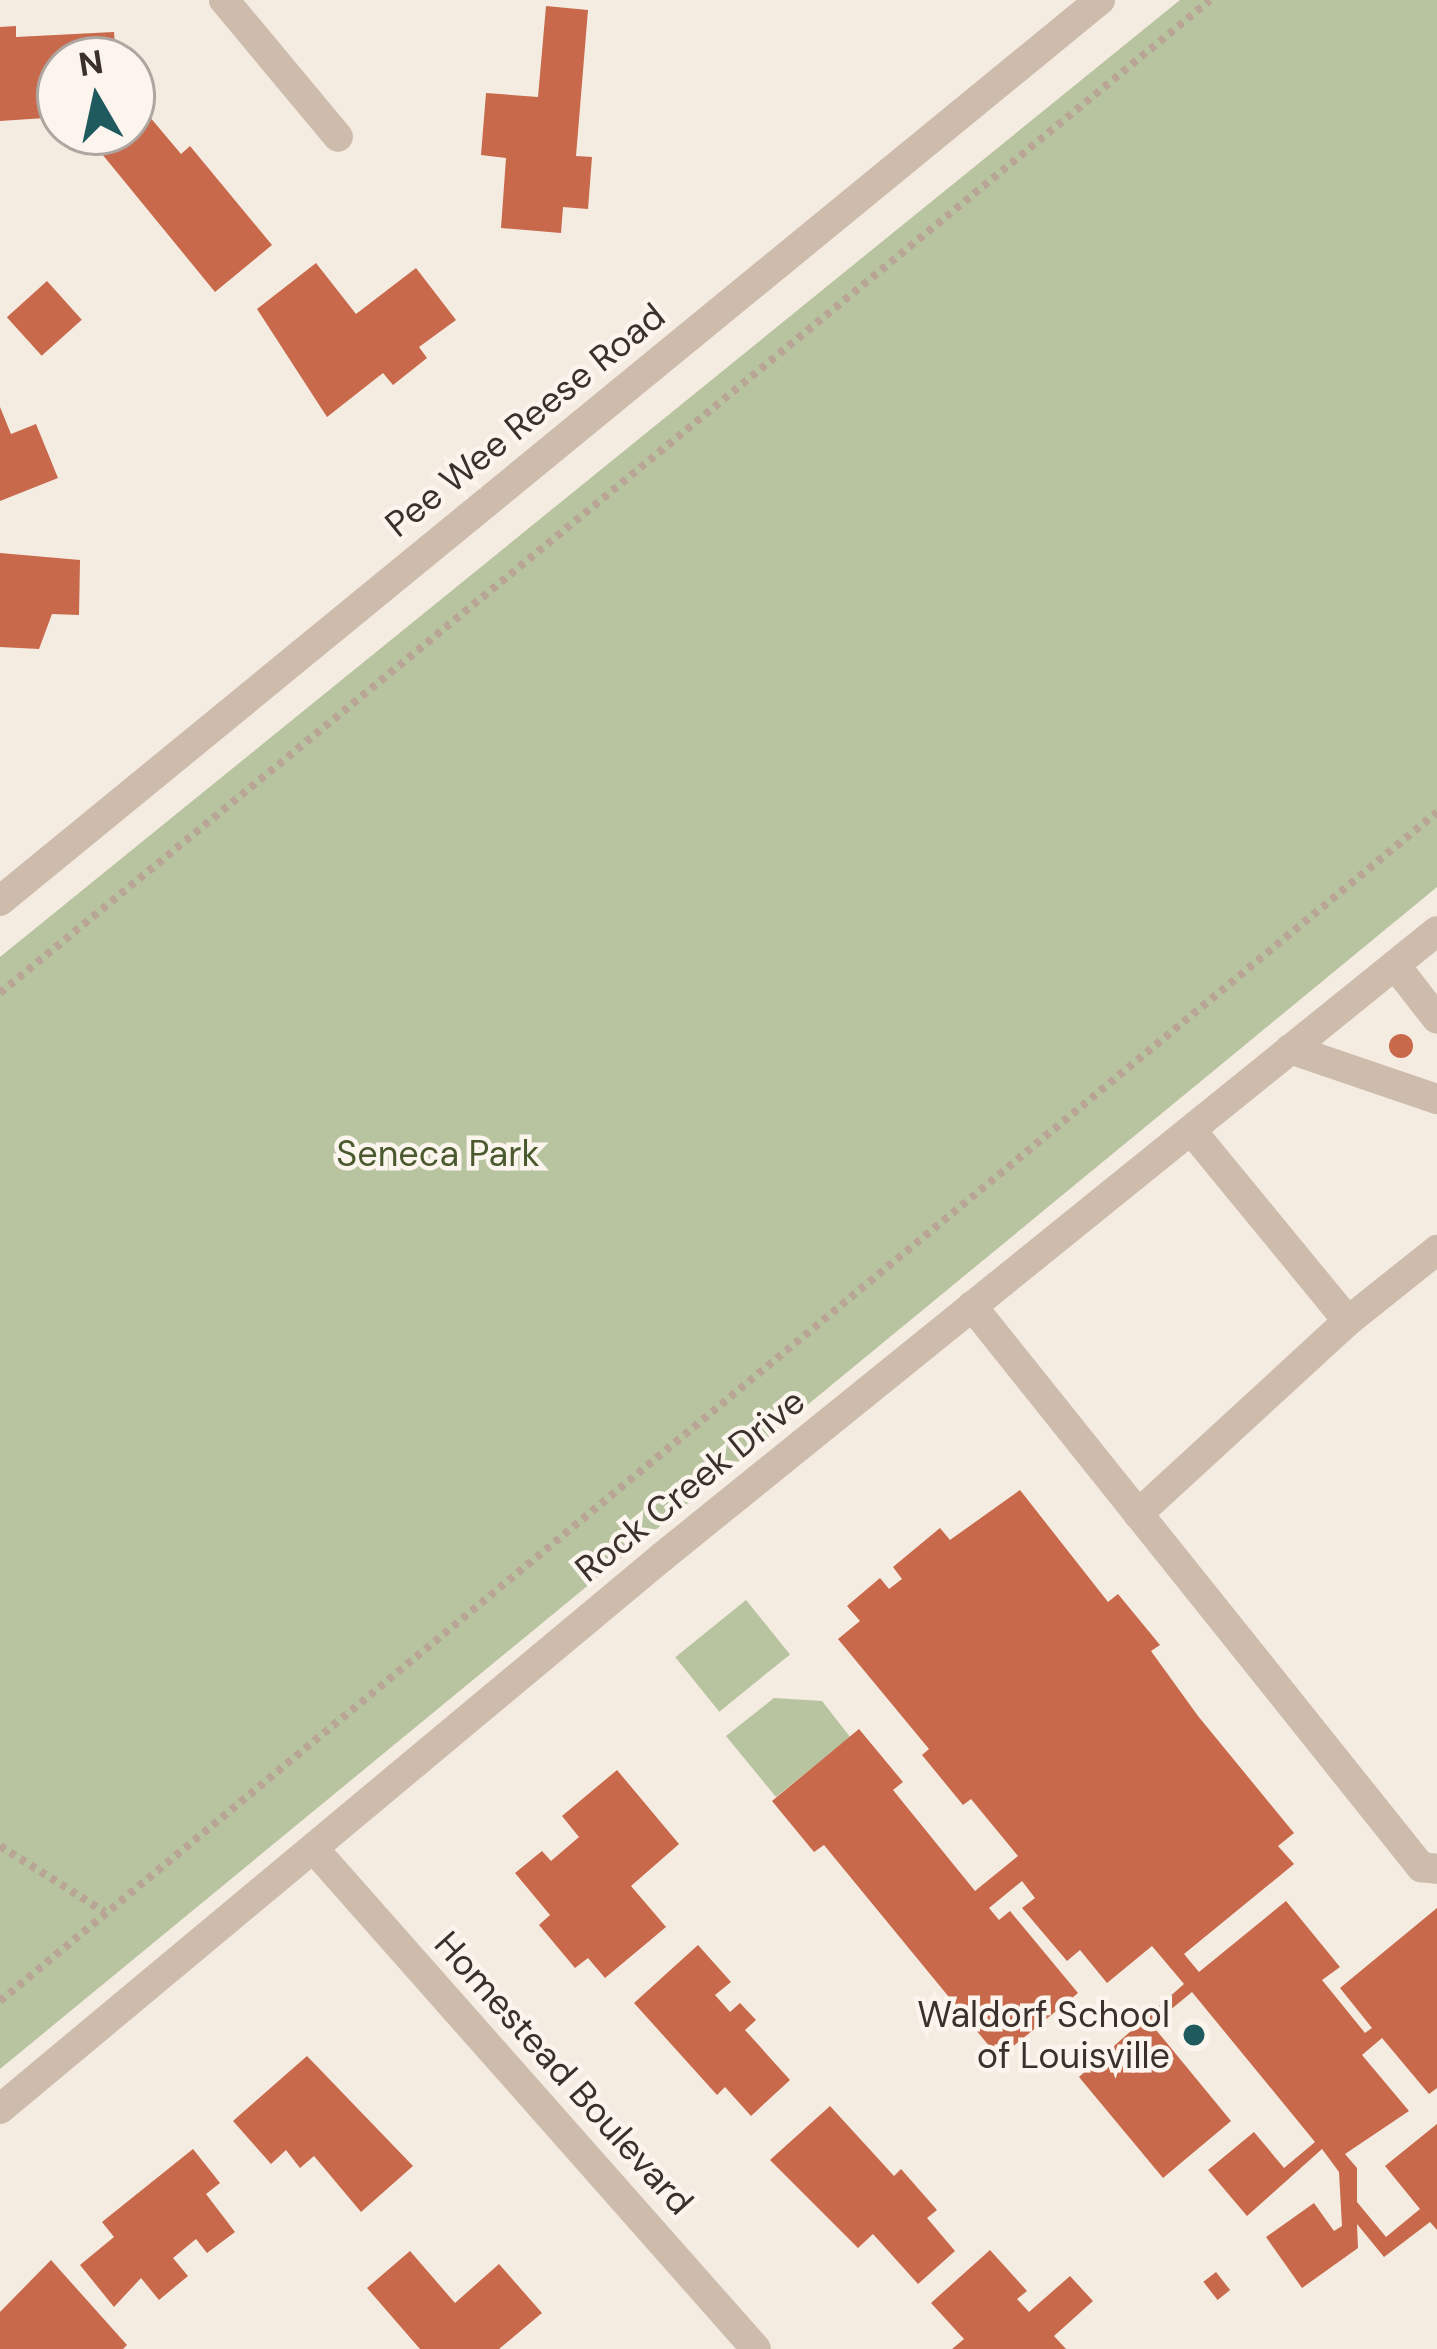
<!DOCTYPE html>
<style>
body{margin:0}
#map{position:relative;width:1437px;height:2349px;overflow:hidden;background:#f4ebe1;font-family:"DM Sans",sans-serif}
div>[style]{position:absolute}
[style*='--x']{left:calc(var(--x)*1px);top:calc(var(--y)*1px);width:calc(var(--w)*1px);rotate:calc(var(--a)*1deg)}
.green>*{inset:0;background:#b8c4a0;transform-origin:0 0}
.building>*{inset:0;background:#c8694b;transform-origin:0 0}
.round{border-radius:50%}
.path>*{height:8px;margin-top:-4px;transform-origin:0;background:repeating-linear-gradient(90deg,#b9a596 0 6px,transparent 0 12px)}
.minor>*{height:30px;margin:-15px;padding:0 15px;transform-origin:15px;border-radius:15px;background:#cdbbac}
.dots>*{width:33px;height:33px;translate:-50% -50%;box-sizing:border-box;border:6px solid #fbf5ee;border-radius:50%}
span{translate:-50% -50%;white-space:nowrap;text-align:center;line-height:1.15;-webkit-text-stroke:9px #fbf5ee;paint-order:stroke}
.street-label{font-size:36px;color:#3b302b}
.park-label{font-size:36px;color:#4a5a2e}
.poi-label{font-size:36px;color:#3b302b}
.right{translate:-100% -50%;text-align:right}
.north{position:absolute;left:36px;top:36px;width:120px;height:120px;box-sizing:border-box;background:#fbf5ee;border:3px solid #aea6a0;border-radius:50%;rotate:351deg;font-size:33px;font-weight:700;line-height:48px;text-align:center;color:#3b302b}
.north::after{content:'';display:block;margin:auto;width:42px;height:54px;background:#1f5a5e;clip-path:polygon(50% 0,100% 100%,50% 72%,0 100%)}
</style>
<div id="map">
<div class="green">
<div style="clip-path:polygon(1180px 0,1437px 0,1437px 887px,0 2069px,0 957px)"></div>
<div style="left:746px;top:1600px;width:70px;height:91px;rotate:51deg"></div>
<div style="clip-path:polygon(774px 1698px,822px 1701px,850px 1737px,776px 1797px,726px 1736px)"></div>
</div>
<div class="building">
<div style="clip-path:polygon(546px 6px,588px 10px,576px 156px,592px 157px,588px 209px,563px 207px,561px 233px,501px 228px,506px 158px,481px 155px,486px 93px,538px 97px)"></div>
<div style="clip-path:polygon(16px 26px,16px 37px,114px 32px,116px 60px,60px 60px,60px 117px,0 121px,0 27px)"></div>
<div style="clip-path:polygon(149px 116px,181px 154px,190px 146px,272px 245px,215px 292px,102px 154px)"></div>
<div style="clip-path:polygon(316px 263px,356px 314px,416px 268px,456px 320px,419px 347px,427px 358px,393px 385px,383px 373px,327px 417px,257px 309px)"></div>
<div style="left:47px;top:281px;width:52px;height:54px;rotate:48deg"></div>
<div style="clip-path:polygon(0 407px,11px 434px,36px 424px,58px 478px,0 501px)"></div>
<div style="clip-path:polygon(0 553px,80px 560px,79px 615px,52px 614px,39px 649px,0 647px)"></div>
<div class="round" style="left:1389px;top:1034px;width:24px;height:24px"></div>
<div style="clip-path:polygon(1020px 1490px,1108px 1602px,1118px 1594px,1160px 1645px,1151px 1651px,1198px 1716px,1294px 1833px,1278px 1846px,1294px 1864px,1184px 1954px,1199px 1972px,1286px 1901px,1340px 1967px,1322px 1980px,1365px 2033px,1372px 2028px,1340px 1988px,1437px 1908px,1437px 2088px,1429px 2094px,1382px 2038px,1362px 2055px,1409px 2111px,1345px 2154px,1357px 2168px,1357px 2202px,1386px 2237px,1420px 2209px,1385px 2166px,1437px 2124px,1437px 2230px,1430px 2222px,1384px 2257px,1357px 2224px,1358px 2248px,1302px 2288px,1266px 2237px,1314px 2203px,1334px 2231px,1342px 2226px,1339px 2172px,1322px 2149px,1247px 2216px,1208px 2170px,1254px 2132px,1284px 2168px,1315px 2142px,1192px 1992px,1152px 2025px,1231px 2121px,1163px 2178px,1079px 2077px,1184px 1984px,1152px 1946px,1107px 1983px,1080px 1950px,1067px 1961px,1022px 1908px,1035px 1898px,1022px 1881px,989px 1908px,999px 1920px,1010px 1911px,1078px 1993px,999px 2058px,824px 1845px,814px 1852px,772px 1801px,859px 1729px,903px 1782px,893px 1790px,975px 1891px,1018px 1856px,971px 1799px,963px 1805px,922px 1755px,929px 1749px,838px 1639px,860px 1621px,847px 1606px,880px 1578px,889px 1589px,902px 1579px,893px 1567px,940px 1528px,950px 1540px)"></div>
<div style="clip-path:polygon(617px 1770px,679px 1844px,631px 1886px,666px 1927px,605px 1978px,588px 1958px,575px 1968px,539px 1925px,550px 1915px,515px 1873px,542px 1851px,551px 1861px,579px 1837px,562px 1816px)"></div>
<div style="clip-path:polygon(698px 1945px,731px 1982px,715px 1995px,730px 2012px,740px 2003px,756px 2020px,745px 2030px,790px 2080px,751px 2116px,725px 2087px,717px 2095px,634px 2003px)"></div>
<div style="clip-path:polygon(307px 2056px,413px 2166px,361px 2212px,314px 2156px,300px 2168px,286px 2150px,271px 2164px,233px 2121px)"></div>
<div style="clip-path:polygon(830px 2106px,894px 2176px,901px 2169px,937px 2210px,927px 2218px,955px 2251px,918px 2284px,873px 2234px,858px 2248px,770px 2160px)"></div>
<div style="clip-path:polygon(193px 2149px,220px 2183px,206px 2194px,235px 2232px,207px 2253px,196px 2239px,173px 2258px,188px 2276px,159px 2300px,141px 2278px,114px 2307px,80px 2265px,114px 2237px,102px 2222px)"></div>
<div style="clip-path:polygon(990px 2250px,1027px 2291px,1017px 2299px,1029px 2312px,1070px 2276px,1093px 2301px,1054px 2336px,1066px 2349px,952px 2349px,964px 2339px,931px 2303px)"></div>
<div style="clip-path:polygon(410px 2251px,455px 2303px,499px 2264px,542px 2313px,499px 2349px,420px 2349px,367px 2288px)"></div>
<div style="clip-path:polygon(51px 2260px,127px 2345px,123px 2349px,0 2349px,0 2312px)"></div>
<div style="left:1216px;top:2272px;width:23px;height:16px;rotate:52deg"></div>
</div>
<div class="path">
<div style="--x:0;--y:993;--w:1565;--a:-39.37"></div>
<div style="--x:0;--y:1846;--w:124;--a:32.2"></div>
<div style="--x:0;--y:2001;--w:1865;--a:-39.6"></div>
</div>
<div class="minor">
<div style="--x:224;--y:0;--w:178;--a:50.2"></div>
<div style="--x:0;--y:901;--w:1422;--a:-39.32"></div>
<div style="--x:1395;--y:965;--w:68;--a:52.1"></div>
<div style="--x:1290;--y:1049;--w:155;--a:18.8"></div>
<div style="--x:1191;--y:1130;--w:247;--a:50.6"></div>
<div style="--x:1348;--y:1321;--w:114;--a:-38.6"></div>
<div style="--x:972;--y:1306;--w:719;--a:51.33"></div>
<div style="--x:1421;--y:1867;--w:16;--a:7"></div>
<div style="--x:1138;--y:1514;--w:285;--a:-42.6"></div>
<div style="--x:314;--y:1849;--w:667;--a:48.52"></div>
<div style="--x:0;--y:2109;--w:862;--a:-39.82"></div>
<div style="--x:662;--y:1557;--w:996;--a:-38.93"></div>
</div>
<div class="dots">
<div style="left:1194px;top:2035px;background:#1f5a5e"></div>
</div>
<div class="street-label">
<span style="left:525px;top:420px;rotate:-39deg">Pee Wee Reese Road</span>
<span style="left:690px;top:1485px;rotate:-39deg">Rock Creek Drive</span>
<span style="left:564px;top:2073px;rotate:48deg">Homestead Boulevard</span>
</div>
<div class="park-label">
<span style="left:438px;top:1154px">Seneca Park</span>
</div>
<div class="poi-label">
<span class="right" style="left:1170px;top:2035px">Waldorf School<br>of Louisville</span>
</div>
<div class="north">N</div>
</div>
